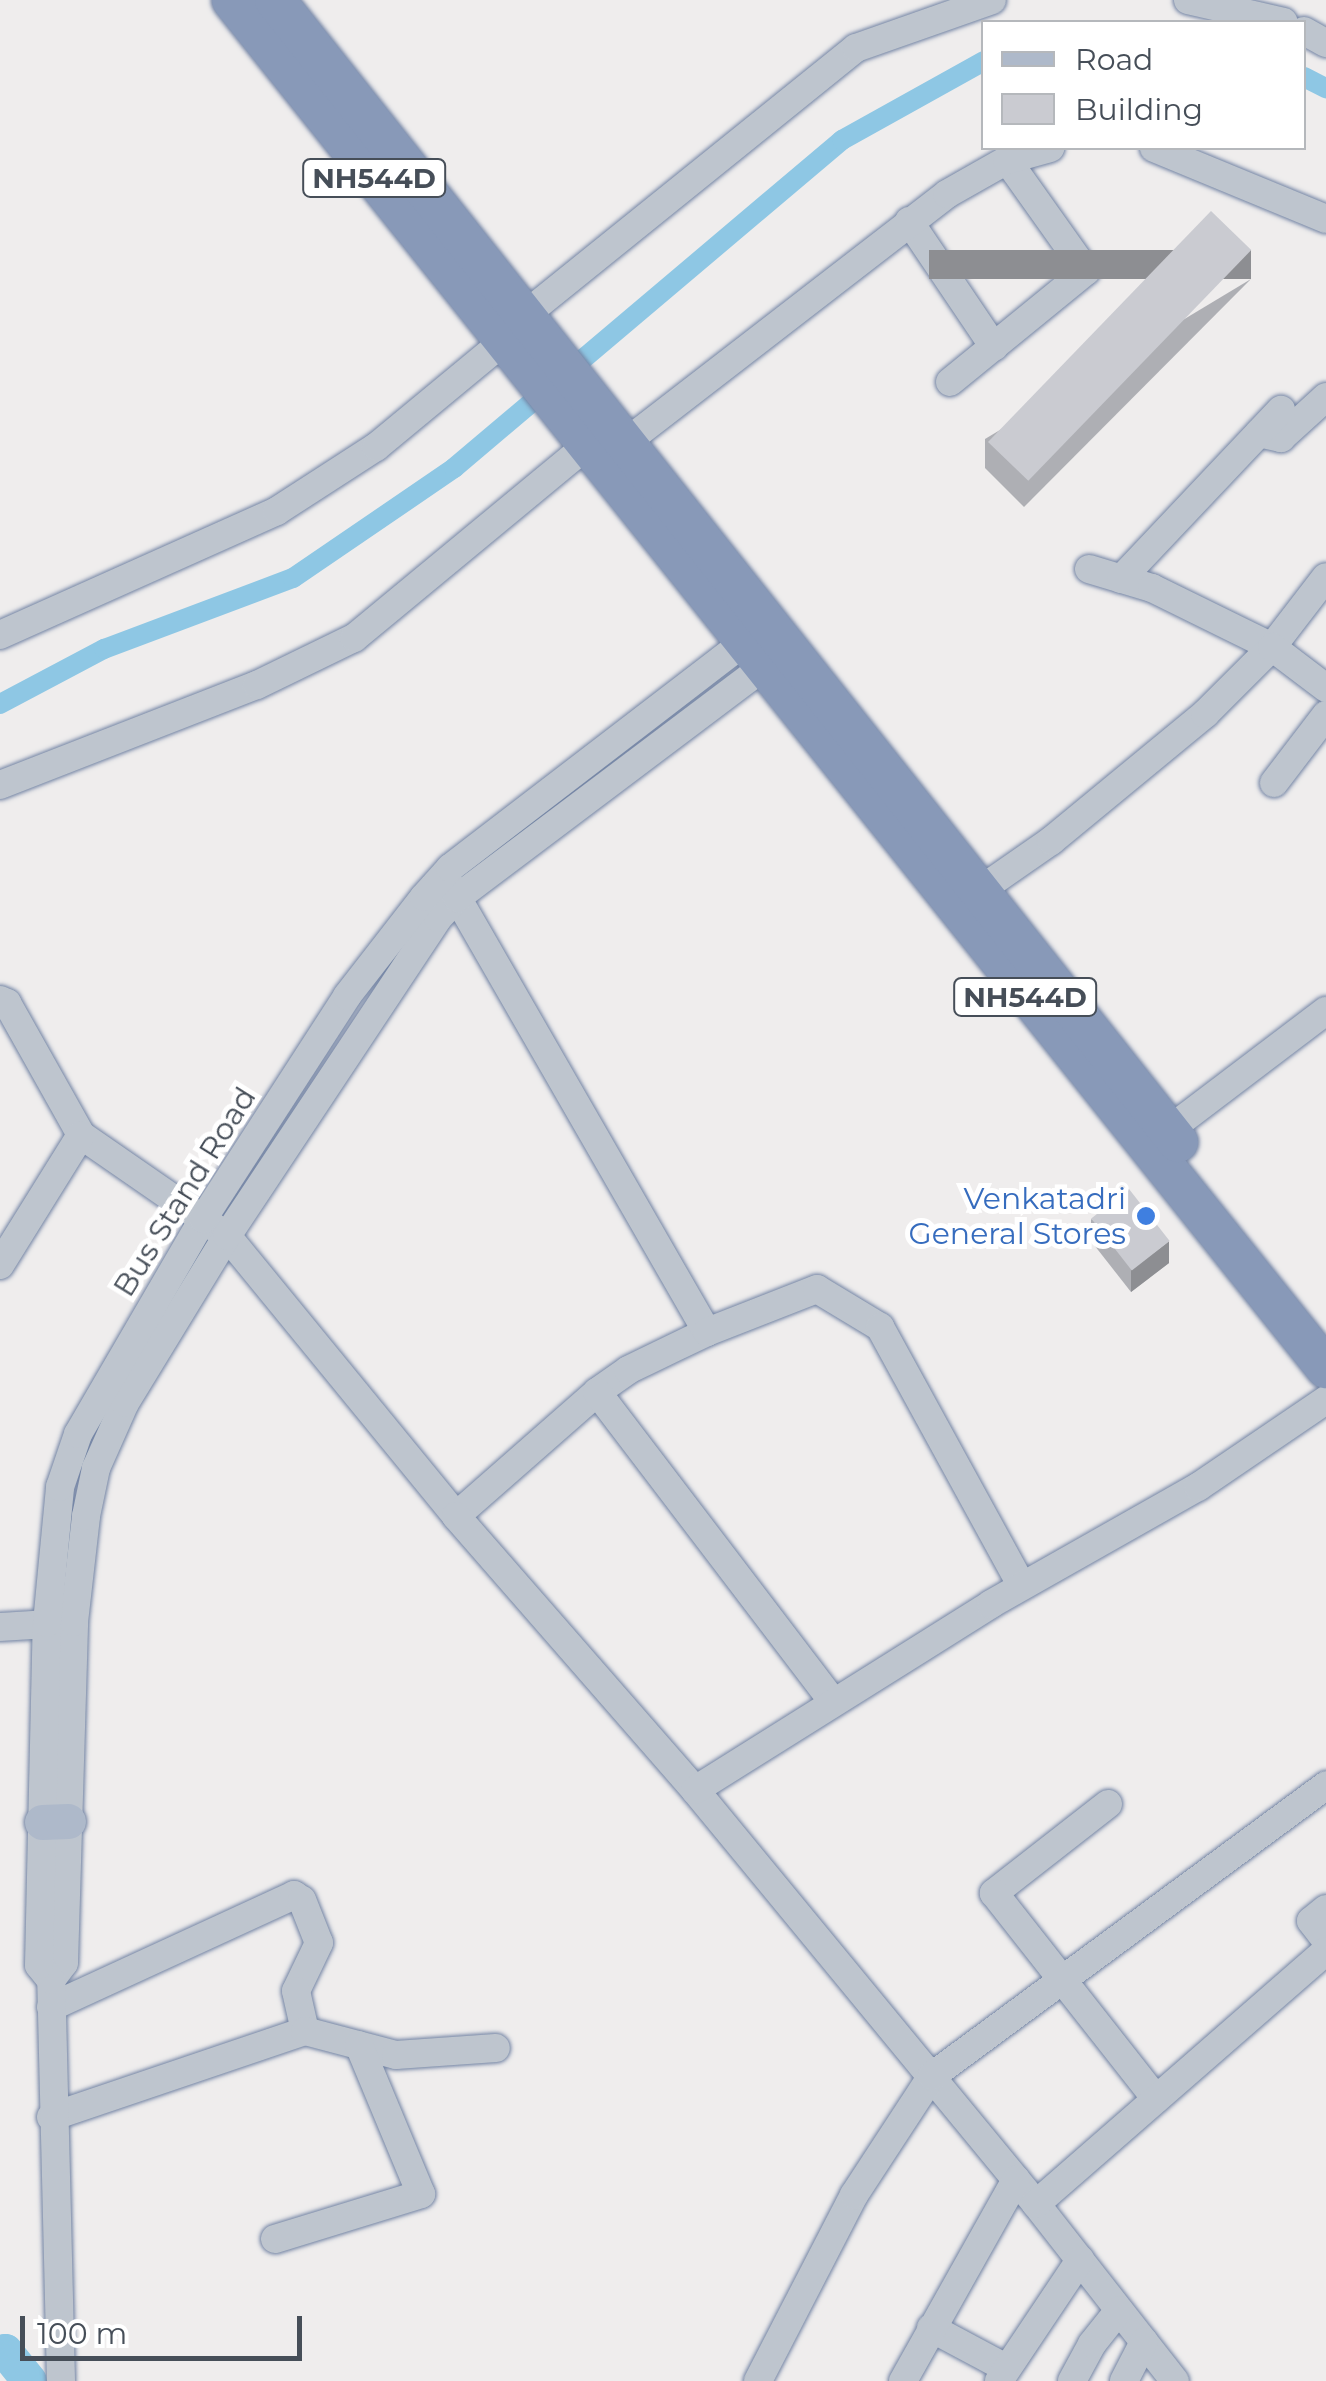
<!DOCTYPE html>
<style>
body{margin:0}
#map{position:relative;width:1326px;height:2381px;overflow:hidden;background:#efeded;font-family:Montserrat,sans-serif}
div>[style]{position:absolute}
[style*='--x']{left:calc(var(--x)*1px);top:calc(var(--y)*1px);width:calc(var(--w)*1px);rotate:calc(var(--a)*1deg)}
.canal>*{height:20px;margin:-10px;padding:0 10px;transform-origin:10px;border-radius:10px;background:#8ec7e4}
.river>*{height:35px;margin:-17.5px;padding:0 17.5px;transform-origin:17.5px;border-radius:17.5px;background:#8ec7e4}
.roads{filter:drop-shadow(0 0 2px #7384a4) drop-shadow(0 0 2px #7384a4)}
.minor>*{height:28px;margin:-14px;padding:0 14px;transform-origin:14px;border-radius:14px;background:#bec5ce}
.major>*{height:35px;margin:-17.5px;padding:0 17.5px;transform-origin:17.5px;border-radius:17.5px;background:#aeb9ca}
.highway>*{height:40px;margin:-20px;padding:0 20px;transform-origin:20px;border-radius:20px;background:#8899b8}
.wall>*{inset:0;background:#aeafb4}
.shaded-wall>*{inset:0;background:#8d8e92;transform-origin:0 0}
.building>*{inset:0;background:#cacbd1;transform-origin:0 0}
.dots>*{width:28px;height:28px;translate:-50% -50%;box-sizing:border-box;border:5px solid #fff;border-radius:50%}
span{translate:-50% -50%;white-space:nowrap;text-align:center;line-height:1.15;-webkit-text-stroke:10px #fff;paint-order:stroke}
.shield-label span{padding:2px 8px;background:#fff;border:2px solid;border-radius:8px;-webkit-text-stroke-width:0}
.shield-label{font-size:28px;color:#464e58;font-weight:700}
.street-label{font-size:30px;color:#464e58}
.shop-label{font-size:30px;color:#366cbe}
.right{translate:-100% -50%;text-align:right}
.legend{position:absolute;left:981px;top:20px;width:325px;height:130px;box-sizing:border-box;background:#fff;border:2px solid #b5b8bc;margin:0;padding:12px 18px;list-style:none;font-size:30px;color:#464e58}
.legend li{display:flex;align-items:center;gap:20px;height:50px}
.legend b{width:50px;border:2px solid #b5b8bc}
.scale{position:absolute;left:20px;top:2316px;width:282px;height:45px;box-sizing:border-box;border:5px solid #464e58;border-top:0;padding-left:12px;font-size:30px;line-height:35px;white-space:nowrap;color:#464e58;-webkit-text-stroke:8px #fff;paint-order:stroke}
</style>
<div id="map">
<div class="canal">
<div style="--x:1304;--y:77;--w:25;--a:27"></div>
<div style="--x:0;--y:704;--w:118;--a:-27.9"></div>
<div style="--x:104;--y:649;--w:202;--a:-20.6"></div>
<div style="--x:293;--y:578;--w:195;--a:-34.3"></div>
<div style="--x:454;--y:468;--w:508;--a:-40.21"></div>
<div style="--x:842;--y:140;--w:162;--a:-29.1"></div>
</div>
<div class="river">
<div style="--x:0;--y:2352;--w:5;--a:-11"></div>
<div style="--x:5;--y:2351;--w:38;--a:51"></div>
</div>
<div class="roads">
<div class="minor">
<div style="--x:1188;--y:0;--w:98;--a:12.9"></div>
<div style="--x:1304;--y:31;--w:25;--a:29"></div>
<div style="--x:1154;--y:148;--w:186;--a:22.4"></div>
<div style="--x:909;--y:221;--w:152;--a:56"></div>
<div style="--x:525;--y:315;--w:425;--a:-38.9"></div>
<div style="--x:856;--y:48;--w:144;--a:-19.4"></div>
<div style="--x:950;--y:382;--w:176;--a:-39.2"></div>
<div style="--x:1086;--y:271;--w:136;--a:-125.4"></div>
<div style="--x:1259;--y:433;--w:23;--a:13"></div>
<div style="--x:1281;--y:438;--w:61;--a:-42.3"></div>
<div style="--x:625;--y:443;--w:407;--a:-37.7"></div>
<div style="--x:947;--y:194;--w:69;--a:-29.5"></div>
<div style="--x:1007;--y:160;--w:45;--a:-15.6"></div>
<div style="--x:1089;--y:569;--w:66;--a:16.8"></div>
<div style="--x:1152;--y:588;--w:134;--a:26.2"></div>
<div style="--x:1272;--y:647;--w:88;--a:-52.4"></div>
<div style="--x:1121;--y:579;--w:233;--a:-46.6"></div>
<div style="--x:0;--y:635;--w:303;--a:-24.1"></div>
<div style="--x:277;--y:511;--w:118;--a:-32.9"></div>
<div style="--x:376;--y:447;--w:166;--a:-39.6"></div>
<div style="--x:1274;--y:783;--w:86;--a:-52.6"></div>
<div style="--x:0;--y:785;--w:276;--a:-21.3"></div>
<div style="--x:257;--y:685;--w:108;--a:-25.9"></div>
<div style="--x:354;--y:638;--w:303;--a:-39.6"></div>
<div style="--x:979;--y:891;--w:88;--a:-34.8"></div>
<div style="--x:1051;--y:841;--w:200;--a:-39.5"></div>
<div style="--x:1205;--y:714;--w:95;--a:-45"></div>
<div style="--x:1272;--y:647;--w:68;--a:37.2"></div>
<div style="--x:0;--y:1000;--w:8;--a:23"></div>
<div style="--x:7;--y:1003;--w:151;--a:60.7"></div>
<div style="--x:81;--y:1135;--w:178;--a:34.7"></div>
<div style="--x:227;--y:1236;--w:362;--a:50.7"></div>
<div style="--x:456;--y:1516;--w:188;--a:-41.3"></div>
<div style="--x:597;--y:1392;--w:38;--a:-35"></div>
<div style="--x:628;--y:1370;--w:88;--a:-25.7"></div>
<div style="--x:707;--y:1332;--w:516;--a:-119.9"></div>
<div style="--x:1169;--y:1130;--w:197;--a:-37.2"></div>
<div style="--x:0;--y:1265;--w:153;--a:-58.1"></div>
<div style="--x:707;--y:1332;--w:118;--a:-21.4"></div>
<div style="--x:817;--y:1289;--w:74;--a:31.1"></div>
<div style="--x:880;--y:1327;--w:295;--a:61.3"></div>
<div style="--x:597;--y:1392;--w:387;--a:52.7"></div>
<div style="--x:456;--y:1516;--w:364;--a:48.9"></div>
<div style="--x:695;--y:1790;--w:536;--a:50.52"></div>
<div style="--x:1036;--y:2204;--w:225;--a:51.9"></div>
<div style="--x:0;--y:1627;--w:63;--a:-3.6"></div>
<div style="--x:695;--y:1790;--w:350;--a:-32.1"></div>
<div style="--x:991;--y:1604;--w:238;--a:-29.5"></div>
<div style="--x:1198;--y:1487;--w:155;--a:-34.2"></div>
<div style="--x:1108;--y:1804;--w:145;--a:142"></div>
<div style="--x:994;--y:1893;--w:262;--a:51.8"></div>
<div style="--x:1326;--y:1909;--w:19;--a:141"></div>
<div style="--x:1311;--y:1921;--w:24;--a:52"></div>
<div style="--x:51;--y:1980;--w:21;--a:-53"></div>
<div style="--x:64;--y:1963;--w:341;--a:-88.3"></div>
<div style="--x:74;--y:1622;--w:107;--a:-83.5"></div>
<div style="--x:86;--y:1516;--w:49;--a:-78.2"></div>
<div style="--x:96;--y:1468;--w:71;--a:-66"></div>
<div style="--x:125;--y:1403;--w:196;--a:-58.6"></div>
<div style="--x:227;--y:1236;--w:382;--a:-56.4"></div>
<div style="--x:438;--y:918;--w:28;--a:-46"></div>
<div style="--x:457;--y:898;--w:403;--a:-37"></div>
<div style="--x:51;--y:2007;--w:268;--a:-24.7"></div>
<div style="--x:294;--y:1895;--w:9;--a:32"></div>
<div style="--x:302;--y:1900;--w:46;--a:68.4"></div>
<div style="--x:319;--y:1943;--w:53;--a:115.6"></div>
<div style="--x:296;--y:1991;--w:41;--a:77.3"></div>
<div style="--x:51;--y:2117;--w:268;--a:-18.7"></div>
<div style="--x:305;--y:2031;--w:94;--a:14.8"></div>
<div style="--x:396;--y:2055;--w:100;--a:-4"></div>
<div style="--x:1036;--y:2204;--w:385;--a:-41.1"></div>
<div style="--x:275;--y:2239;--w:153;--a:-17.1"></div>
<div style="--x:421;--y:2194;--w:161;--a:-112.6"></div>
<div style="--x:931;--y:2328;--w:85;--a:28.1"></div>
<div style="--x:61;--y:2381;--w:401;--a:-91.4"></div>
<div style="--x:51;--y:1980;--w:19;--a:-129"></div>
<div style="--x:39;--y:1965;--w:342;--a:-88.7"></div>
<div style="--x:47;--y:1623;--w:137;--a:-84.5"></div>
<div style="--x:60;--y:1487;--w:56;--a:-71.2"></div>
<div style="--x:78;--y:1434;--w:249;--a:-59.8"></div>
<div style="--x:203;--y:1219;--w:265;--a:-57.1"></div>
<div style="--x:347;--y:996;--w:125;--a:-52.1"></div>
<div style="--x:424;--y:897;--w:39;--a:-48"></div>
<div style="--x:450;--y:868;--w:389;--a:-37.5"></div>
<div style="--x:758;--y:2381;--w:209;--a:-62.7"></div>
<div style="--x:854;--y:2195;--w:142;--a:-56.8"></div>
<div style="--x:932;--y:2076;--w:490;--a:-36.4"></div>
<div style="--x:903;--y:2381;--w:231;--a:-60.7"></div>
<div style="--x:999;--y:2381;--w:146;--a:-56.2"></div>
<div style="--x:1072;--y:2381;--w:42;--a:-61.6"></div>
<div style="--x:1092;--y:2344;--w:43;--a:-51.5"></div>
<div style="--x:1124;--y:2381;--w:44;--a:-62.9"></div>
</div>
<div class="major">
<div style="--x:42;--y:1822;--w:26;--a:-2"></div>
</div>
<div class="highway">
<div style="--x:232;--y:0;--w:1752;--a:51.35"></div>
<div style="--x:275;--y:0;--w:1456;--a:51.67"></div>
</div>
</div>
<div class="wall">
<div style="clip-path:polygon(1251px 279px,1024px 507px,985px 468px,985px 439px)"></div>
<div style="clip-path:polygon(1091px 1219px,1169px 1263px,1131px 1292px,1091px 1241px)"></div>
</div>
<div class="shaded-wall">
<div style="left:1251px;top:250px;width:29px;height:322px;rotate:90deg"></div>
<div style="clip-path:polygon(1169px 1241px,1169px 1263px,1131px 1292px,1131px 1270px)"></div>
</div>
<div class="building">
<div style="left:1211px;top:211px;width:56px;height:321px;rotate:44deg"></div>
<div style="left:1129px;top:1189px;width:66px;height:48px;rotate:52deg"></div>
</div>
<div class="dots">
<div style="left:1146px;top:1216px;background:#3f7fe0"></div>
</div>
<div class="shield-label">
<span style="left:374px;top:178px">NH544D</span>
<span style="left:1025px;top:997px">NH544D</span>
</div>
<div class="street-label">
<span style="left:185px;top:1192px;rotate:-58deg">Bus Stand Road</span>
</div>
<div class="shop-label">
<span class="right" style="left:1126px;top:1216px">Venkatadri<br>General Stores</span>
</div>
<ul class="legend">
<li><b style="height:12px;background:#aeb9ca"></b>Road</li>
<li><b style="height:28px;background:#cacbd1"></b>Building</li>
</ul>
<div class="scale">100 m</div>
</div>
